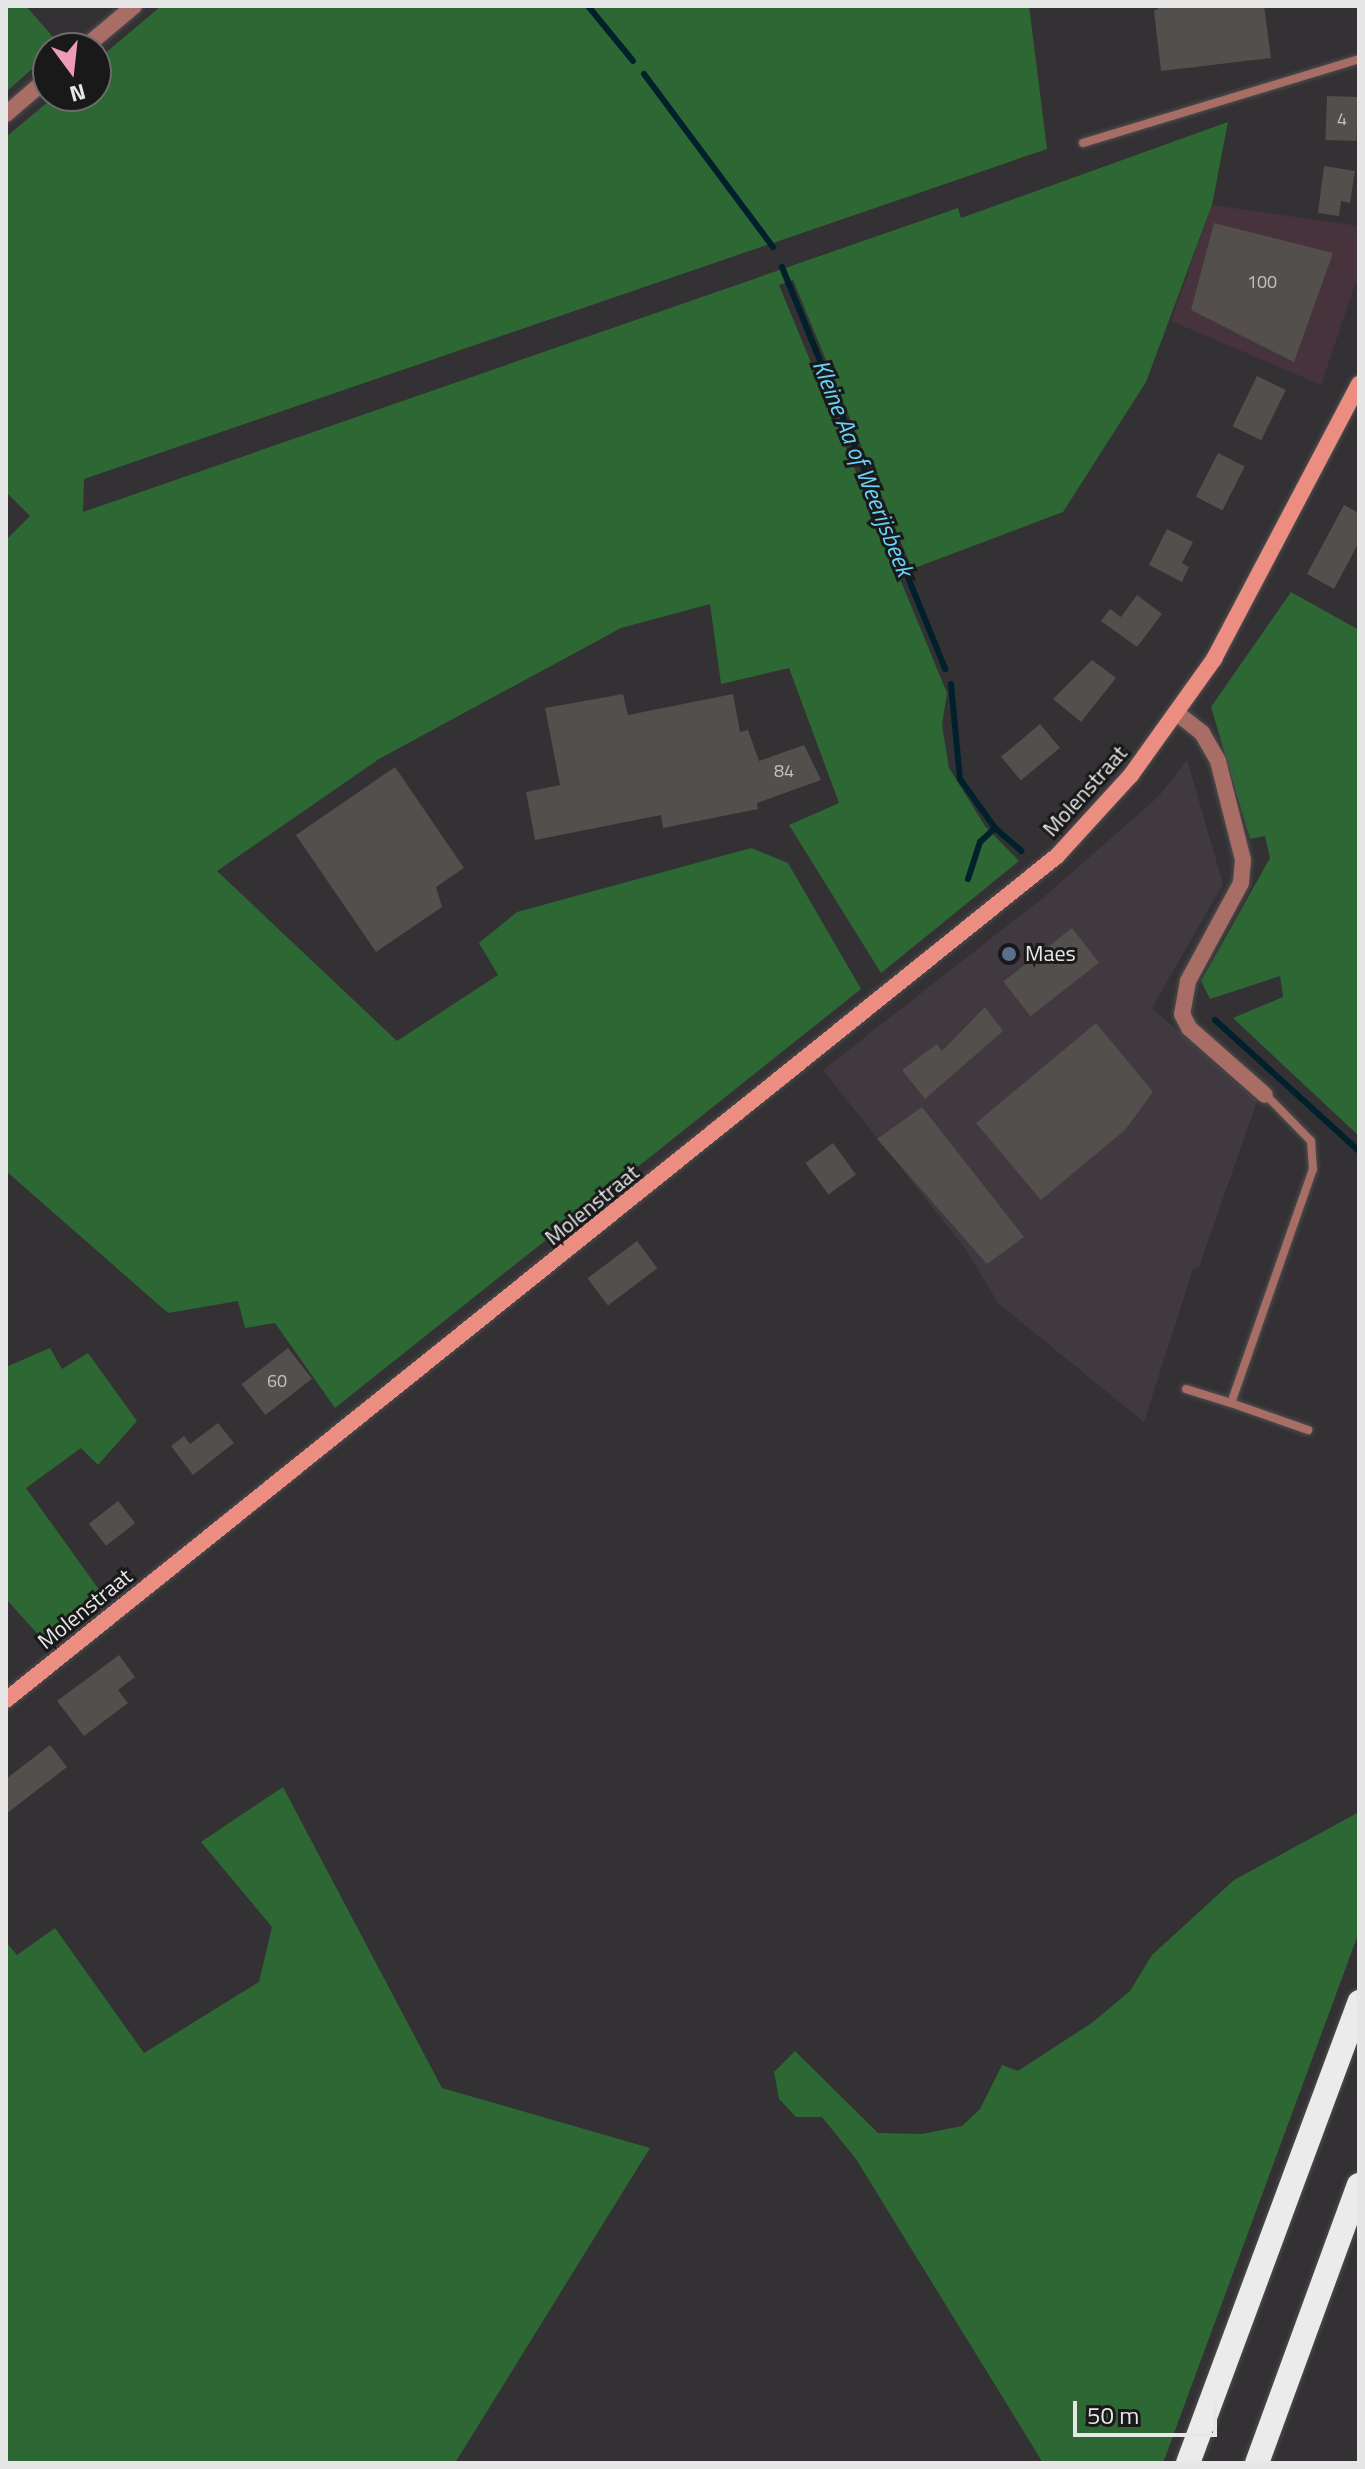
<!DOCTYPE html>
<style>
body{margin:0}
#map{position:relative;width:1365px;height:2469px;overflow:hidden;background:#333133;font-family:"Titillium Web",sans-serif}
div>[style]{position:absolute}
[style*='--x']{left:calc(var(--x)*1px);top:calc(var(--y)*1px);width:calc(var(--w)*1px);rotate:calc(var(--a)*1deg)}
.commercial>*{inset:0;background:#46333c}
.built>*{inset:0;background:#403a40}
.green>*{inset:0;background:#2d6733}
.stream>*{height:6px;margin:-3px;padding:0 3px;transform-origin:3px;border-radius:3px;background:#00202c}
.building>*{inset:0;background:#524f4d;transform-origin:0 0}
.roads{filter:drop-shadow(0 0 2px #504e50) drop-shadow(0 0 2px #504e50)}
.service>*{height:8px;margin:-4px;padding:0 4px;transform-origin:4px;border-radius:4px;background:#a86d65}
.minor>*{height:16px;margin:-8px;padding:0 8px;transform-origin:8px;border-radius:8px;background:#a86d65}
.secondary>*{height:16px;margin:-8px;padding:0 8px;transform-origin:8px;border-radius:8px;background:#eb8d81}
.motorway>*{height:24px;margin:-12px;padding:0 12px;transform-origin:12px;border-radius:12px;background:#ebebeb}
.dots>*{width:22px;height:22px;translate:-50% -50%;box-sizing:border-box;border:4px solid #1a191a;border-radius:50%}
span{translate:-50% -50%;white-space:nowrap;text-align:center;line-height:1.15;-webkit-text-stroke:6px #1a191a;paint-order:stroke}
.number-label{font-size:18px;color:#c2c1c1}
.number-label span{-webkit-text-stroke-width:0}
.street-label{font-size:22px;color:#e8e7e8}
.poi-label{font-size:22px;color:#e8e7e8}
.left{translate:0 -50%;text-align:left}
.water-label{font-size:24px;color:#69d3fc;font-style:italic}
.frame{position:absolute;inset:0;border:8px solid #e8e7e8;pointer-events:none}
.north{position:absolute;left:32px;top:32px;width:80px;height:80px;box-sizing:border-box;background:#1a191a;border:2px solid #6c6b6c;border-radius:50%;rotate:165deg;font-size:22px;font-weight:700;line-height:32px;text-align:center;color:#e8e7e8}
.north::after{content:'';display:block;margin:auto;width:28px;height:36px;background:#ef9ab8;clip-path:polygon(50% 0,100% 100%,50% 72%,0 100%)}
.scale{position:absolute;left:1073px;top:2401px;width:144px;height:36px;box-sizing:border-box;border:4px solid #e8e7e8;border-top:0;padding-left:10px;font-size:24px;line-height:28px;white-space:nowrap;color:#e8e7e8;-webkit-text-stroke:6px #1a191a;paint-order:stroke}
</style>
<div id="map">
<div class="commercial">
<div style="clip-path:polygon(1212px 205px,1359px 226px,1359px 273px,1321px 385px,1171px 321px)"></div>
</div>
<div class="built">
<div style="clip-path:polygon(1187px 760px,1223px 884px,1152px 1008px,1257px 1101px,1199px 1267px,1193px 1269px,1144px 1422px,998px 1303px,965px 1248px,823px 1070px,1044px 897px,1159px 796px)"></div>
</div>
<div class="green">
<div style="clip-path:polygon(6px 6px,26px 6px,60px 45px,48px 48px,48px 55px,6px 92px)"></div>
<div style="clip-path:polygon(161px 6px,1029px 6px,1047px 149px,84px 479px,83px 512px,958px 208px,961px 218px,1228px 122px,1212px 205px,1146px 382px,1063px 512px,912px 569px,793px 280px,779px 285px,947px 693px,942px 725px,949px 768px,985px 826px,1019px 861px,881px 973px,789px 825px,839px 803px,789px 668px,721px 684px,710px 604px,621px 628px,379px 759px,217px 871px,397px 1041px,498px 975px,479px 943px,517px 912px,751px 848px,788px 863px,861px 989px,335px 1408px,275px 1323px,245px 1328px,238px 1301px,168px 1313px,6px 1171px,6px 540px,30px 516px,6px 492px,6px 137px,55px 96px,96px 96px,96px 61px)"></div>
<div style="clip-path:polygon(1291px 592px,1359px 630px,1359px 1136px,1233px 1018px,1283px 997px,1280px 976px,1210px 999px,1201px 981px,1270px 858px,1265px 836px,1250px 839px,1211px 707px)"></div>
<div style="clip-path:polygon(50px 1348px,62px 1369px,88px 1353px,137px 1421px,98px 1465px,81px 1448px,26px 1488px,103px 1595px,44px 1641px,6px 1599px,6px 1367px)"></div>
<div style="clip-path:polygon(283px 1787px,442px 2088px,650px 2148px,455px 2463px,6px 2463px,6px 1942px,17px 1955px,55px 1928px,144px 2053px,259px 1982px,272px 1927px,201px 1842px)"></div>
<div style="clip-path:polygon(1359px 1812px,1359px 1932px,1163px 2463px,1043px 2463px,856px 2159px,822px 2117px,796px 2117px,779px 2099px,774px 2072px,795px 2051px,878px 2133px,922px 2134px,962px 2126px,980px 2109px,1002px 2065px,1018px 2071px,1093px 2022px,1130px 1991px,1152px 1955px,1234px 1880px)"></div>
</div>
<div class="stream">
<div style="--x:588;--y:6;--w:71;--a:50.7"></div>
<div style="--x:644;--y:74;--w:216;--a:53.3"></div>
<div style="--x:782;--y:267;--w:434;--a:67.9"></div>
<div style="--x:951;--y:684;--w:95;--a:84.6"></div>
<div style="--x:960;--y:779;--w:60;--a:54.5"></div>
<div style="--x:995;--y:828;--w:35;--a:41"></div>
<div style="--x:968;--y:879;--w:39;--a:-72"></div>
<div style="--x:980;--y:842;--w:21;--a:-43"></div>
<div style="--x:1215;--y:1020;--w:195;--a:42.3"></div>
</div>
<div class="building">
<div style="clip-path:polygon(1162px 6px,1264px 6px,1271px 58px,1161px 71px,1154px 11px)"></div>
<div style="left:1327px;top:96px;width:31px;height:44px;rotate:2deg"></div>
<div style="clip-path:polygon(1324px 166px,1355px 171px,1350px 203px,1341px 201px,1339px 216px,1318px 213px)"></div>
<div style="clip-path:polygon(1214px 223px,1333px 253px,1294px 362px,1191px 310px)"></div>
<div style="left:1257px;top:376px;width:32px;height:56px;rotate:26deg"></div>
<div style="left:1218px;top:453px;width:30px;height:49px;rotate:27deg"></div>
<div style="clip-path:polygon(1344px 505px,1359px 513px,1359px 542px,1334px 589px,1307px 574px)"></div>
<div style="clip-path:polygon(1167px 529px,1193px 542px,1182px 563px,1189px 567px,1182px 582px,1149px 565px)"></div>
<div style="clip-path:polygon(1137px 595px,1162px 614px,1137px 647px,1101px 621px,1110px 609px,1121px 617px)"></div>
<div style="clip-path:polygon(1092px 660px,1116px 678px,1081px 722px,1053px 699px)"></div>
<div style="clip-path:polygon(623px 694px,628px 715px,733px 694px,740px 732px,748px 730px,759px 761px,804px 745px,821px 780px,757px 803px,758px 809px,663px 828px,661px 815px,535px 840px,526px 792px,560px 785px,545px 708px)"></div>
<div style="left:1040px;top:724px;width:31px;height:51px;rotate:50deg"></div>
<div style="clip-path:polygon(395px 767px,464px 868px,436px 887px,442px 907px,376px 952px,296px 835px)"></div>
<div style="left:1072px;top:928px;width:44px;height:87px;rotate:52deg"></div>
<div style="clip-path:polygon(985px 1007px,1003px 1031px,925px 1099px,902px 1070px,937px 1044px,942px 1051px)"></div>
<div style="clip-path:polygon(1096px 1023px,1153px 1092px,1125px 1130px,1041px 1200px,976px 1123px)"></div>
<div style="clip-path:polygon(922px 1107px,1024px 1237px,987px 1264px,877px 1139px)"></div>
<div style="left:833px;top:1143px;width:39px;height:34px;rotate:54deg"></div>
<div style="left:637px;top:1241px;width:34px;height:62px;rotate:53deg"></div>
<div style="left:288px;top:1348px;width:39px;height:59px;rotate:52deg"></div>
<div style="clip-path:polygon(218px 1423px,234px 1443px,193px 1475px,171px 1446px,184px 1436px,190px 1444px)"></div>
<div style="left:118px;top:1501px;width:28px;height:37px;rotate:52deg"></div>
<div style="clip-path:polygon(119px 1655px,135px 1677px,118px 1690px,128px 1703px,84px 1736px,57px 1701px)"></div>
<div style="clip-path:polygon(50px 1745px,67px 1767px,6px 1814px,6px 1779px)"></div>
</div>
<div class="roads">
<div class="service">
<div style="--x:1083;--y:143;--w:288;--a:-16.9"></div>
<div style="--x:1266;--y:1095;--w:64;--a:45.6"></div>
<div style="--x:1311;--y:1141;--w:28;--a:86"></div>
<div style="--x:1313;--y:1169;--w:248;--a:109.3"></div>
<div style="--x:1231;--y:1403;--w:82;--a:19.3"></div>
<div style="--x:1186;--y:1389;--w:47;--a:17.3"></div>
</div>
<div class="minor">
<div style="--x:84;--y:48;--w:65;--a:-40"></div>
<div style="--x:6;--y:114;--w:55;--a:-40.6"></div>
<div style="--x:1178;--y:714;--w:31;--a:38"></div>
<div style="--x:1202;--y:733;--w:32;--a:60"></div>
<div style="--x:1218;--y:761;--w:102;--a:75.8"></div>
<div style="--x:1243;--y:860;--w:23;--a:95"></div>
<div style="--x:1241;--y:883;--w:111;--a:118.4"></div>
<div style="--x:1188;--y:981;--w:34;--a:100"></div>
<div style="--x:1182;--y:1014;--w:16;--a:63"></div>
<div style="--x:1189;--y:1028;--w:101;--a:41.4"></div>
</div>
<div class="secondary">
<div style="--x:6;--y:1700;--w:1348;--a:-38.77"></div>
<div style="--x:1057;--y:856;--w:110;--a:-47.6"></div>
<div style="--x:1131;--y:775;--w:143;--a:-54.4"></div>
<div style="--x:1214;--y:659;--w:311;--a:-62.2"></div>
</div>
<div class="motorway">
<div style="--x:1188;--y:2463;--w:492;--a:-69.6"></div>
<div style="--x:1257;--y:2463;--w:296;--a:-69.9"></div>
</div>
</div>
<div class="dots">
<div style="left:1009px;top:954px;background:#5c6f8a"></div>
</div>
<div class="number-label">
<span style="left:1342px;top:119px">4</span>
<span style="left:1262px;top:282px">100</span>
<span style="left:784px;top:771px">84</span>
<span style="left:277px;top:1381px">60</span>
</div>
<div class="street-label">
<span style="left:1085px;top:791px;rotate:-48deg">Molenstraat</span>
<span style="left:592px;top:1205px;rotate:-39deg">Molenstraat</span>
<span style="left:85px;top:1609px;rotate:-39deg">Molenstraat</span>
</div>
<div class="poi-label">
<span class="left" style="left:1025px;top:954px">Maes</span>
</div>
<div class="water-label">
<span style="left:863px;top:468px;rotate:68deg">Kleine Aa of Weerijsbeek</span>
</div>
<div class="frame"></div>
<div class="north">N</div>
<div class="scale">50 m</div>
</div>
